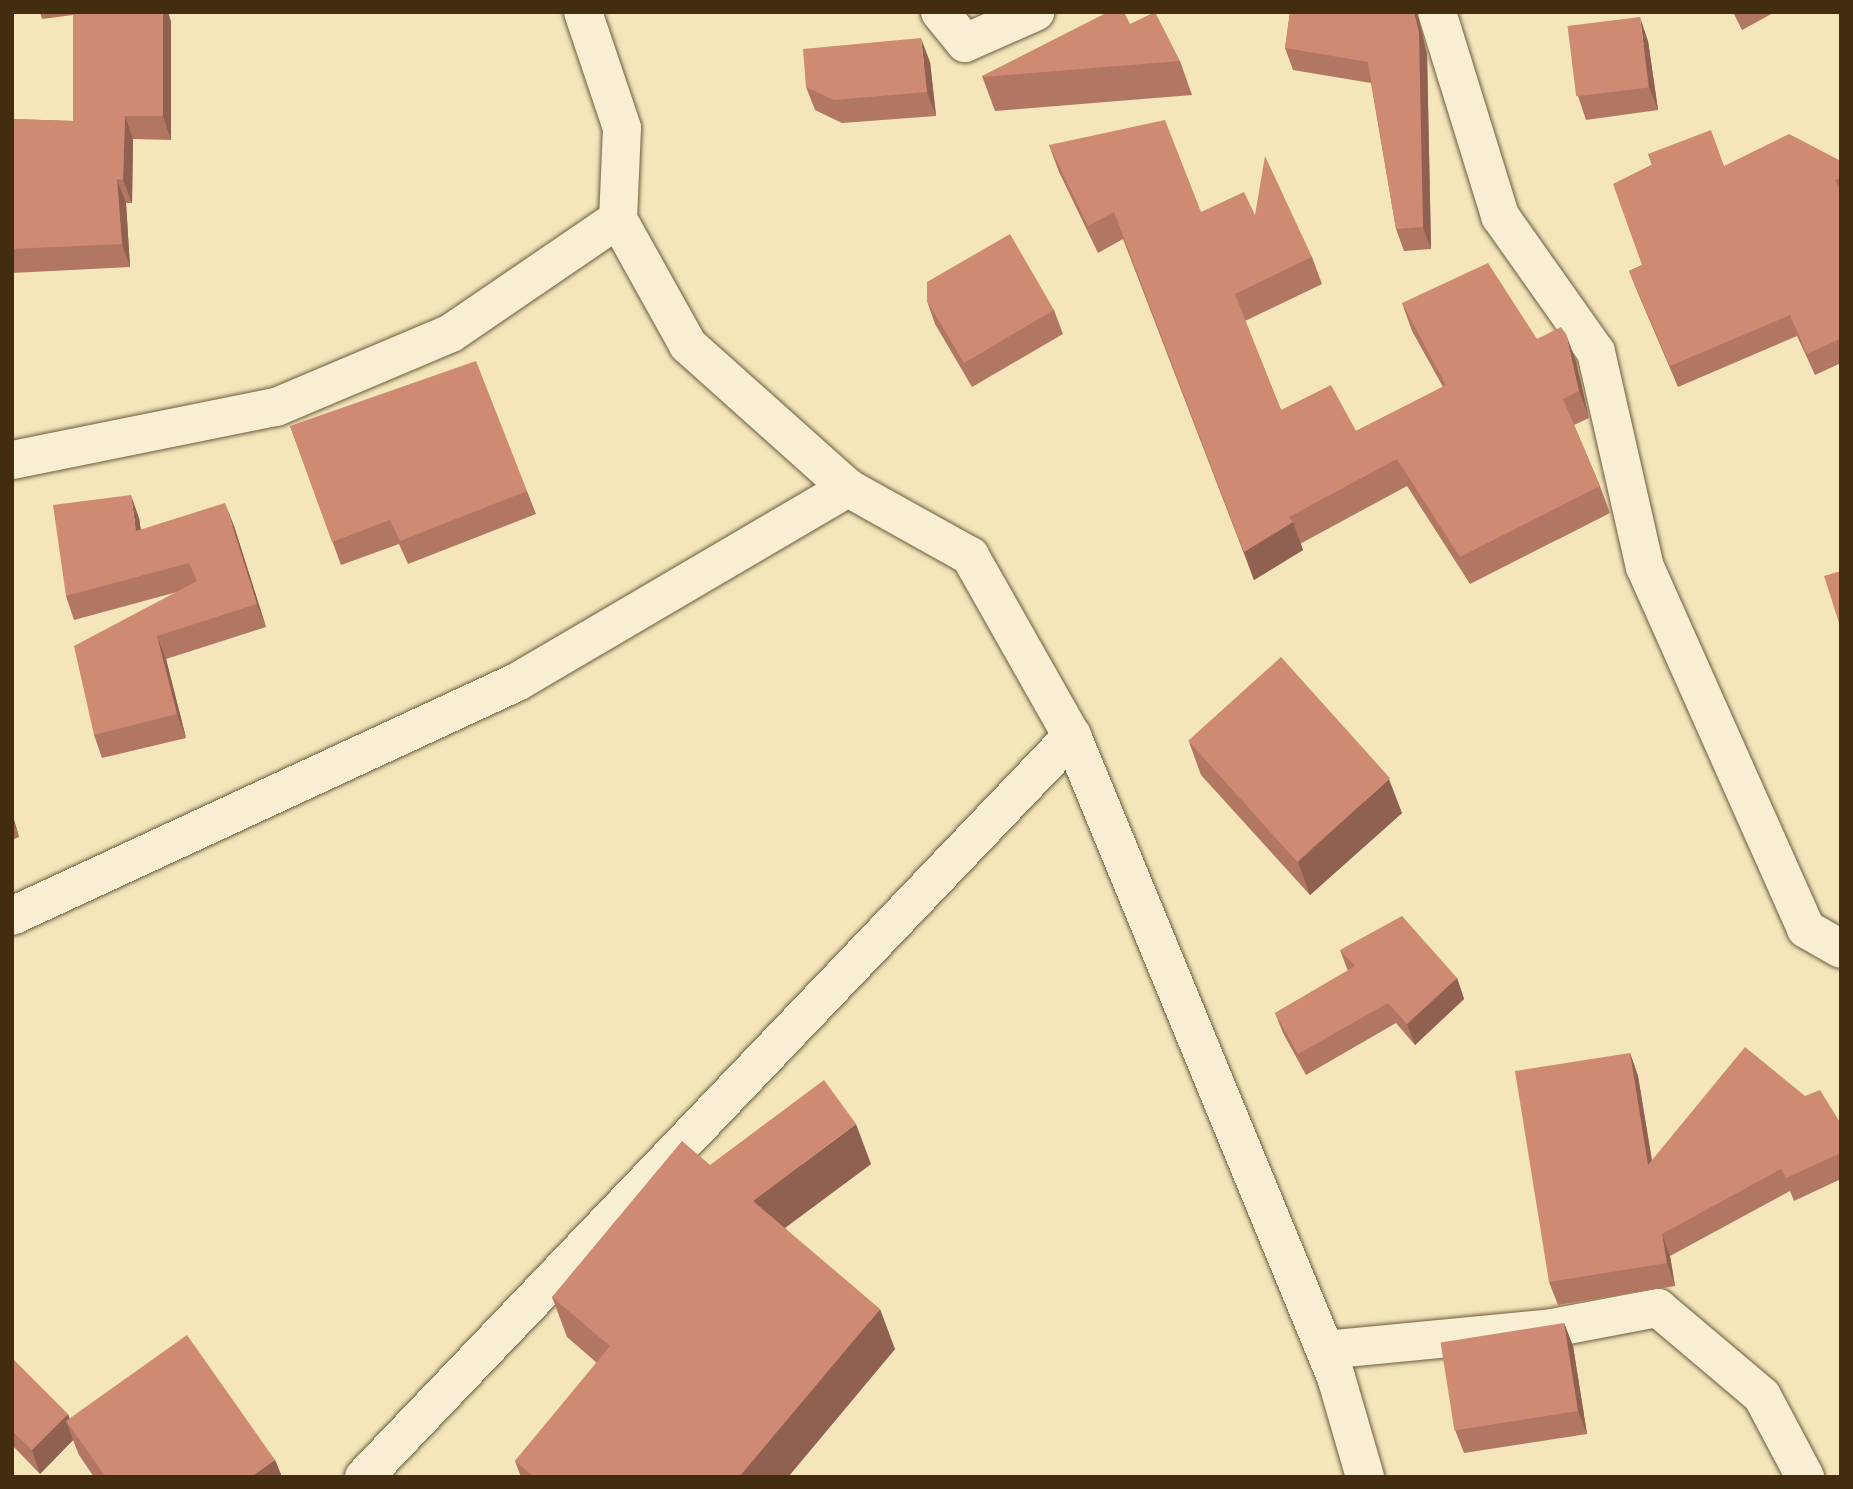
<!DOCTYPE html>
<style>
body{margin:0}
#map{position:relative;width:1853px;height:1489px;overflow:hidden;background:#f4e5bb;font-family:"IM FELL English",serif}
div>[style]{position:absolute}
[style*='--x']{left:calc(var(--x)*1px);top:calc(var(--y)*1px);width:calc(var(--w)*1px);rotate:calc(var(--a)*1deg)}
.roads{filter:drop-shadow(0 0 2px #6e5b3b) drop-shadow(0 0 2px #6e5b3b)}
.minor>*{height:38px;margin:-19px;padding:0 19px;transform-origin:19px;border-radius:19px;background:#f8eed3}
.wall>*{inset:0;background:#b17763}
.shaded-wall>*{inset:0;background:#906150}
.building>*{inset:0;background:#ce8a73;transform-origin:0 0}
span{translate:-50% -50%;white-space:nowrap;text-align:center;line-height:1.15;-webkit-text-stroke:7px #f8eed3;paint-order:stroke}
.frame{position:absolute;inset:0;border:14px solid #422d10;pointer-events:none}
</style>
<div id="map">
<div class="roads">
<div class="minor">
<div style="--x:583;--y:12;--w:122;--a:71.4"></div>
<div style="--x:622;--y:128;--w:91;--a:92.5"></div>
<div style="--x:618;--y:219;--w:144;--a:60.9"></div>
<div style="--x:688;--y:345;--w:215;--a:41.8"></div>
<div style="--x:848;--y:488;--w:140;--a:29.1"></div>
<div style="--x:970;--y:556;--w:207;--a:60.5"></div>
<div style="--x:1072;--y:736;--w:693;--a:67.62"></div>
<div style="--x:1336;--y:1377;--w:104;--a:73.8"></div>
<div style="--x:940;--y:12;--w:40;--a:51"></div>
<div style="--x:965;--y:43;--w:77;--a:-23.9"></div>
<div style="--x:1437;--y:12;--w:214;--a:72.8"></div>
<div style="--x:1500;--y:216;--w:166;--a:54.8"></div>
<div style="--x:1596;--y:352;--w:221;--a:77.2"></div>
<div style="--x:1645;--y:567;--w:396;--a:66"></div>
<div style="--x:1806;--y:929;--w:40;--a:29.7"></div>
<div style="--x:12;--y:460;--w:269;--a:-11.4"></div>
<div style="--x:276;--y:407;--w:190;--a:-22.9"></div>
<div style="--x:451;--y:333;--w:202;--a:-34.3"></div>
<div style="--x:12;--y:916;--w:557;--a:-24.86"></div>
<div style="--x:517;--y:682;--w:384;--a:-30.4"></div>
<div style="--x:1325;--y:1350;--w:228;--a:-5.5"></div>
<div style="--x:1552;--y:1328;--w:108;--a:-10.7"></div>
<div style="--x:1658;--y:1308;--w:136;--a:40.2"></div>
<div style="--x:1762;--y:1396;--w:92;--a:62"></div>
<div style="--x:364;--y:1477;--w:1025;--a:-46.3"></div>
</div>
</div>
<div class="wall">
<div style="clip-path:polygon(40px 12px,168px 12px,171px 22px,171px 140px,133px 139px,132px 203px,126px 203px,130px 267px,12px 273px,12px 119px,73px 121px,73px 15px,42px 19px)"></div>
<div style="clip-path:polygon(1290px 12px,1417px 12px,1427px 54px,1431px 249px,1404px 251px,1396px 229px,1371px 83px,1293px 70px,1285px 48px)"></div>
<div style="clip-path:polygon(1733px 12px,1775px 12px,1742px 30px)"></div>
<div style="clip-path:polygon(1130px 24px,1180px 61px,1192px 95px,995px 111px,982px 76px)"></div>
<div style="clip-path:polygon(1648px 41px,1658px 110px,1586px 120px,1578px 96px)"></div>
<div style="clip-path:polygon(930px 62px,936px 116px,842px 123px,815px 110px,806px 87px)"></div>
<div style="clip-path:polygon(1049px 145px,1201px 212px,1255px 215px,1312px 257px,1322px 284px,1245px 321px,1281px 410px,1356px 431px,1443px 387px,1412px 331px,1402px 303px,1537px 339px,1576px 361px,1589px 418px,1574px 425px,1600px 486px,1610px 513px,1470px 584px,1407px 486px,1300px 544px,1303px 550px,1254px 580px,1123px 239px,1098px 253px,1059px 172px)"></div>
<div style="clip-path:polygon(1648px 154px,1724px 166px,1841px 161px,1841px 363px,1815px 375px,1797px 336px,1678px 387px,1637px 291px,1629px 271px,1642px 265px,1652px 165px)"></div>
<div style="clip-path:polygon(927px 301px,1054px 310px,1063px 334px,972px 387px,935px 324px)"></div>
<div style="clip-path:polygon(290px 426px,527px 491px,536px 514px,408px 564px,399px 544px,341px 565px)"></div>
<div style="clip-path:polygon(139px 518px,141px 530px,234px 526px,266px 627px,166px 659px,186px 738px,102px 758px,94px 735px,177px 592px,74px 620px,66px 596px)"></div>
<div style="clip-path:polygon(1189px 742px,1402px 813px,1310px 895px,1201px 775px)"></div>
<div style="clip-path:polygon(12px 813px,19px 837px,12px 840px)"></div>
<div style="clip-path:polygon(1340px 950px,1457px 978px,1464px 999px,1415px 1045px,1396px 1023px,1306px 1075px,1283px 1033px,1275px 1013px,1348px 971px)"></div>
<div style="clip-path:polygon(1630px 1053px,1638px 1076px,1652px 1160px,1805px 1096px,1841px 1124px,1841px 1179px,1794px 1201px,1790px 1191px,1670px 1256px,1675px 1286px,1558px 1305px,1549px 1282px)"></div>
<div style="clip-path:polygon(871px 1164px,785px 1228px,895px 1349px,788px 1477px,521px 1477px,515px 1461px,597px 1363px,567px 1337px,552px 1297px,710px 1165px)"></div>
<div style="clip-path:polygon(1564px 1323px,1573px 1346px,1587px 1434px,1464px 1453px,1455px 1430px)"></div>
<div style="clip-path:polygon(12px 1358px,70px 1419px,275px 1460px,282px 1477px,94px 1477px,79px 1455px,73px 1440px,40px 1474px,12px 1445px)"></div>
</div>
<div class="shaded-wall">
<div style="clip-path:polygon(163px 12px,168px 12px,171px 22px,171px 140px,163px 116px)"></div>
<div style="clip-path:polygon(1414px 12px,1417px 12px,1427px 54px,1431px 249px,1423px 227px)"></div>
<div style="clip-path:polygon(1640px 17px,1648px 41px,1658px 110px,1649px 87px)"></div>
<div style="clip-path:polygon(921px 38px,930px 62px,936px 116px,927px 92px)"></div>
<div style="clip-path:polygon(125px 116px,133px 139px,132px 203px,123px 180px)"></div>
<div style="clip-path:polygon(117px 179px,126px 203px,130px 267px,122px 244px)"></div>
<div style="clip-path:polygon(1566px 334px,1576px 361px,1589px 418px,1579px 391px)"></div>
<div style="clip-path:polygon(131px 495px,139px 518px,144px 555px,136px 531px)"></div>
<div style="clip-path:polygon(225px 503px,234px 526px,266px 627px,257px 604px)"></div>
<div style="clip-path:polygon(1293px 522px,1303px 550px,1254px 580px,1244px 552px)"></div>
<div style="clip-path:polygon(157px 636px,166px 659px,186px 738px,177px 714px)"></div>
<div style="clip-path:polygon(1389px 779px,1402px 813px,1310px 895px,1298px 862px)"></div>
<div style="clip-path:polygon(12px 813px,19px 837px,12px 818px)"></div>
<div style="clip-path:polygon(1457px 978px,1464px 999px,1415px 1045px,1407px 1024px)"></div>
<div style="clip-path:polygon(1630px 1053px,1638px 1076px,1656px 1187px,1648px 1165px)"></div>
<div style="clip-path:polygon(856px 1124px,871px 1164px,767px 1241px,753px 1201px)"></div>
<div style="clip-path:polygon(1662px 1234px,1670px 1256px,1675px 1286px,1667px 1263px)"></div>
<div style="clip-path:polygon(880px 1309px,895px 1349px,788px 1477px,739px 1477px)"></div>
<div style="clip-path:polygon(1564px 1323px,1573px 1346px,1587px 1434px,1578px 1411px)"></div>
<div style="clip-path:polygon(68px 1414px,75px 1433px,66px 1421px,73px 1440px,40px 1474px,32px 1450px)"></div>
<div style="clip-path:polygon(275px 1460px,282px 1477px,251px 1477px)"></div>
</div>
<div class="building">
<div style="clip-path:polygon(73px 12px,163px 12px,163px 116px,125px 116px,123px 180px,117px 179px,122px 244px,12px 249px,12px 119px,73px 121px)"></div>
<div style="clip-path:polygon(1108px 12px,1124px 12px,1130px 24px,1155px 12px,1180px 61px,983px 77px,982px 76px)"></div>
<div style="clip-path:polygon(1290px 12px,1414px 12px,1419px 32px,1423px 227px,1396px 229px,1368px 62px,1285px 48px)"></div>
<div style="left:1640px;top:17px;width:71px;height:73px;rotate:83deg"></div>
<div style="clip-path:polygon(921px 38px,927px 92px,834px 100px,806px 87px,803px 49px)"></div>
<div style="clip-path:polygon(1165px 120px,1201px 212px,1244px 192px,1255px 215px,1265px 156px,1312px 257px,1235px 294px,1281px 410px,1331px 385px,1356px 431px,1446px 385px,1402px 303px,1488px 263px,1537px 339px,1561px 327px,1566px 334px,1579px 391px,1563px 399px,1600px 486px,1460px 557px,1397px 459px,1289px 517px,1293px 522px,1244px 552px,1114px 212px,1088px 226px,1049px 145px)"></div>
<div style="clip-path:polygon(1711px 130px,1724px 166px,1789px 134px,1841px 161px,1841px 178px,1835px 180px,1841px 192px,1841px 342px,1840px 339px,1807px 354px,1790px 315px,1670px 366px,1629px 271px,1642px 265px,1613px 184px,1653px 164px,1648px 154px)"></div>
<div style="clip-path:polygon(1010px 234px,1054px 310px,964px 363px,927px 301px,927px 282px)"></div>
<div style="clip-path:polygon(476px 361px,527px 491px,400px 541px,390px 520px,332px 542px,290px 426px)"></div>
<div style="clip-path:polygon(131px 495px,136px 531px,225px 503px,257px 604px,157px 636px,177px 714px,94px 735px,74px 646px,197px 581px,189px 563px,66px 596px,53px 505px)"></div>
<div style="clip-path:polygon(1841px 571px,1841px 629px,1824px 576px)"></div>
<div style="left:1281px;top:657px;width:163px;height:125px;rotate:48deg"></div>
<div style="clip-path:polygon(1402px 916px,1457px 978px,1407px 1024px,1388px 1003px,1298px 1054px,1275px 1013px,1355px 966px,1340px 950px)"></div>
<div style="clip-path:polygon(1745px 1047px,1805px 1096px,1820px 1090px,1841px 1124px,1841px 1153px,1786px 1178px,1781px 1169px,1662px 1234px,1667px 1263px,1549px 1282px,1515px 1071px,1630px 1053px,1648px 1165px)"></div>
<div style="clip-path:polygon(824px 1080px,856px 1124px,753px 1201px,880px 1309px,739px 1477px,534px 1477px,515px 1461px,610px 1346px,552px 1297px,682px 1141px,710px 1165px)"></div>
<div style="left:1564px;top:1323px;width:89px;height:125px;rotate:81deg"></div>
<div style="clip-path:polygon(187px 1335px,275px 1460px,251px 1477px,106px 1477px,66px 1421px)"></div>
<div style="clip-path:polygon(12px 1358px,68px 1414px,32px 1450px,12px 1431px)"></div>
</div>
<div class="frame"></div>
</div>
